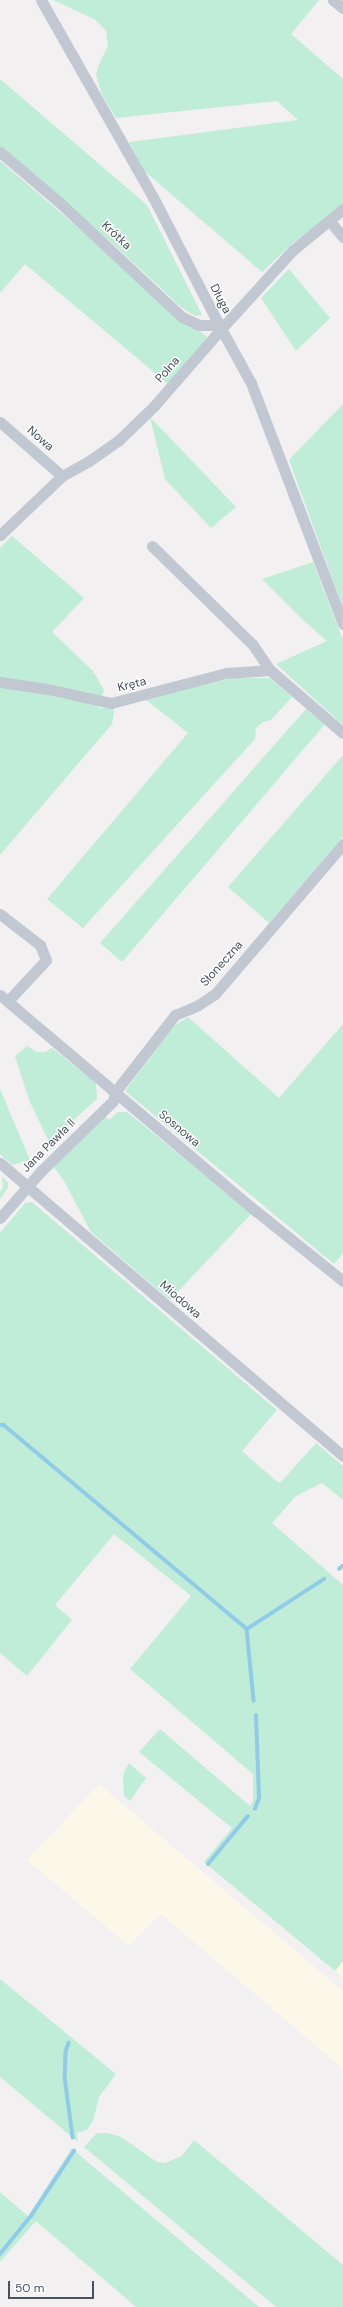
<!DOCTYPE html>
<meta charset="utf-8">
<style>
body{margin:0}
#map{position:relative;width:343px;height:2307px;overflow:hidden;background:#f2f0f0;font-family:"DM Sans",sans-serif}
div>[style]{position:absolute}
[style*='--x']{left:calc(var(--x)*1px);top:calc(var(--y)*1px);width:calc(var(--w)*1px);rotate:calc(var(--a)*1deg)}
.commercial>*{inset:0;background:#fbf8ea}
.green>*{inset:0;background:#c0edd7}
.stream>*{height:3.5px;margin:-1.75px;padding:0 1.75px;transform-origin:1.75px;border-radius:1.75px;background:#90cce8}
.street>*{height:11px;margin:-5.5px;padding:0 5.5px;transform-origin:5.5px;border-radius:5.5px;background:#c1c8d1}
span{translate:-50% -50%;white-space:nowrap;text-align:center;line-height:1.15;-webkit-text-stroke:3px #fff;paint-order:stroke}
.street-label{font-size:12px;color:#48515c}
.scale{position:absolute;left:8px;top:2281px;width:86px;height:18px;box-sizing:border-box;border:2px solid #48515c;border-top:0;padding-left:5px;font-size:12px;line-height:14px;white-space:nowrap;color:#48515c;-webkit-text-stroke:3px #fff;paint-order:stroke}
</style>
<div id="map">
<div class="commercial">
<div style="clip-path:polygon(99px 1784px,343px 1991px,343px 2069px,161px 1914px,129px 1946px,27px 1860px)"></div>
<div style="clip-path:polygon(343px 1961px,343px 1978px,335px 1971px)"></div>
</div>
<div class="green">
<div style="clip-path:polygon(53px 0,319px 0,291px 34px,343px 79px,343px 206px,294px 242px,262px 272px,144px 171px,129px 142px,298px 120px,277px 101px,116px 118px,102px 95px,96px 75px,99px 64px,108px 46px,106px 31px,96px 20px)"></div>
<div style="clip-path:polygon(0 79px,147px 205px,202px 315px,195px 316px,182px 308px,123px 253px,0 147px)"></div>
<div style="clip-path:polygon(0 161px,208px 338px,168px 384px,25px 264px,0 293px)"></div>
<div style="clip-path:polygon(289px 269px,330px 318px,296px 351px,261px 298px)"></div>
<div style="clip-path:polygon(343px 404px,343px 608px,289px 460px)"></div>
<div style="clip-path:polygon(150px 417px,236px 507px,211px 528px,165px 479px)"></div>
<div style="clip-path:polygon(12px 536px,84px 598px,52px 632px,93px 671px,104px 690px,98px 708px,113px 708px,114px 713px,112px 724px,0 855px,0 548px)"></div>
<div style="clip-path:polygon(313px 562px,343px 640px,343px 725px,276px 664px,327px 641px,302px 619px,262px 579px)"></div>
<div style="clip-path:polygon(233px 678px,270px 678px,292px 697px,271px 720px,263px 722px,256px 728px,255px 739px,83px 928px,47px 899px,188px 733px,145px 699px)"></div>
<div style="clip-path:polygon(306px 709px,325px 724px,122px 962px,100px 943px)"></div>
<div style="clip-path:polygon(343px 755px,343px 837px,269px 923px,228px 887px)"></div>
<div style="clip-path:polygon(188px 1017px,279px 1098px,343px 1024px,343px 1253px,334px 1264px,125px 1091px,173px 1027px)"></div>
<div style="clip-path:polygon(27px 1046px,37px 1052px,45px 1052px,52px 1048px,96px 1083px,97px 1099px,49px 1142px,29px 1100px,15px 1056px)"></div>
<div style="clip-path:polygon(0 1089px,30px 1160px,12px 1165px,0 1154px)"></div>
<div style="clip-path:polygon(118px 1112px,127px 1112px,252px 1213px,170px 1300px,91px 1232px,64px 1181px,53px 1166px,105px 1116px,109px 1120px)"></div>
<div style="clip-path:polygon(2px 1176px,8px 1183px,8px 1188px,0 1199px,0 1191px,3px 1188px)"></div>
<div style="clip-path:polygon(32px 1202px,277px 1410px,242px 1451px,275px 1480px,280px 1483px,316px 1443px,343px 1466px,343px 1500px,322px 1483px,296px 1496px,272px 1523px,343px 1585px,343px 1961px,335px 1971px,204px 1862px,232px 1828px,139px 1752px,160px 1729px,250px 1806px,253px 1801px,253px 1774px,130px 1669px,191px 1596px,114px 1534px,55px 1605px,72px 1620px,27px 1676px,0 1653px,0 1233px,25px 1203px)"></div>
<div style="clip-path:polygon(129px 1763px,146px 1778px,130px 1801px,124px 1796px,123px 1780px,124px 1772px)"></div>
<div style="clip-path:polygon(0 1979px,116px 2074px,99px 2097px,93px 2121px,87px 2130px,77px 2133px,78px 2142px,0 2077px)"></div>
<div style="clip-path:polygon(97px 2133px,108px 2133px,121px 2137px,157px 2162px,165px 2163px,182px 2156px,194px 2140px,343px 2265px,343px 2307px,276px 2307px,84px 2147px)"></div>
<div style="clip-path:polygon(72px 2148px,83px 2158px,259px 2307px,136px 2307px,36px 2221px,0 2262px,0 2192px,28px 2216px)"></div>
</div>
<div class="stream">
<div style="--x:0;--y:1425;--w:4;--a:0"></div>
<div style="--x:4;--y:1425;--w:317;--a:40"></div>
<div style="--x:247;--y:1629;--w:92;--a:-33"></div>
<div style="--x:339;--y:1569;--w:5;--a:-37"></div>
<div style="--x:247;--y:1629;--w:72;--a:84.4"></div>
<div style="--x:255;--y:1809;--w:12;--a:-70"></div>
<div style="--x:259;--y:1798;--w:82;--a:-92.1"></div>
<div style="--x:208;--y:1864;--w:62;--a:-50.2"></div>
<div style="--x:69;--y:2043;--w:9;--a:108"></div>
<div style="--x:66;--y:2052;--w:25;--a:92"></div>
<div style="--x:65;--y:2077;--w:61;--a:82.4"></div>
<div style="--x:0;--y:2254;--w:49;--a:-50.8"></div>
<div style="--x:31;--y:2216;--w:78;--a:-56.5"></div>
</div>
<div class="street">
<div style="--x:41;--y:0;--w:227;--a:60.4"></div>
<div style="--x:153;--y:197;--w:144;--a:62.7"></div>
<div style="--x:219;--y:325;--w:66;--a:61.1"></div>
<div style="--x:251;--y:383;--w:258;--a:69.1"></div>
<div style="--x:333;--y:0;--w:13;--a:39"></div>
<div style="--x:0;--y:152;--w:77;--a:40.3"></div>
<div style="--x:59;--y:202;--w:168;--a:43.1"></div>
<div style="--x:182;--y:317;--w:19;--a:25"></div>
<div style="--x:199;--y:325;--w:20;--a:0"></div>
<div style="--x:329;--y:220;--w:22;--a:51"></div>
<div style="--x:0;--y:422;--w:82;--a:41.1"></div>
<div style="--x:0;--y:535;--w:86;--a:-43.6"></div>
<div style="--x:62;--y:476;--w:31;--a:-29"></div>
<div style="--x:89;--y:461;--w:37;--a:-35"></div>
<div style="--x:119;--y:440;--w:49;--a:-44.2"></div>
<div style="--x:154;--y:406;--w:102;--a:-49"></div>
<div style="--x:221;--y:329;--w:107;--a:-47.7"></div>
<div style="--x:293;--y:250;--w:65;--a:-39.4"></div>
<div style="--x:152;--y:546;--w:141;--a:44.4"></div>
<div style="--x:253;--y:645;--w:30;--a:56"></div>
<div style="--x:0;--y:682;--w:49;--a:8.3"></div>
<div style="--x:48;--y:689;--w:65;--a:12.5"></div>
<div style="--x:111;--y:703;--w:119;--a:-14.6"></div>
<div style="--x:226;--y:673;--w:44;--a:-3.9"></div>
<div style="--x:270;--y:670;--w:96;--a:40.8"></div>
<div style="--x:0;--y:914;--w:51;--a:37.8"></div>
<div style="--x:40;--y:945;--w:16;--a:68"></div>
<div style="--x:46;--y:960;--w:56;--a:132.8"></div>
<div style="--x:0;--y:995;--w:335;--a:40.2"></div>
<div style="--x:256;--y:1211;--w:112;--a:38.8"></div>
<div style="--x:0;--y:1163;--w:451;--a:40.5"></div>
<div style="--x:0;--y:1218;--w:62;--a:-48.9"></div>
<div style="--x:41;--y:1171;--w:100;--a:-44.2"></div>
<div style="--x:113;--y:1101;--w:9;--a:-77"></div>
<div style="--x:115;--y:1092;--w:98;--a:-52.1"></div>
<div style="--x:175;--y:1015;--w:25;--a:-23"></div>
<div style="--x:198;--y:1005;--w:20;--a:-33"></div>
<div style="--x:215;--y:994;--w:197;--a:-49.5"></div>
</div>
<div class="street-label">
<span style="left:116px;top:236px;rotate:43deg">Krótka</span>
<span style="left:220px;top:299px;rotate:63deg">Długa</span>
<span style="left:168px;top:370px;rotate:-49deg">Polna</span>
<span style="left:40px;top:439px;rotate:41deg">Nowa</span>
<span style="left:132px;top:685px;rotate:-14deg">Kręta</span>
<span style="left:222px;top:964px;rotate:-48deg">Słoneczna</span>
<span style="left:179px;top:1129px;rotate:40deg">Sosnowa</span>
<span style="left:49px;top:1146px;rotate:-45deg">Jana Pawła II</span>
<span style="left:180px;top:1300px;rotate:41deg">Miodowa</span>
</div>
<div class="scale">50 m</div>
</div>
